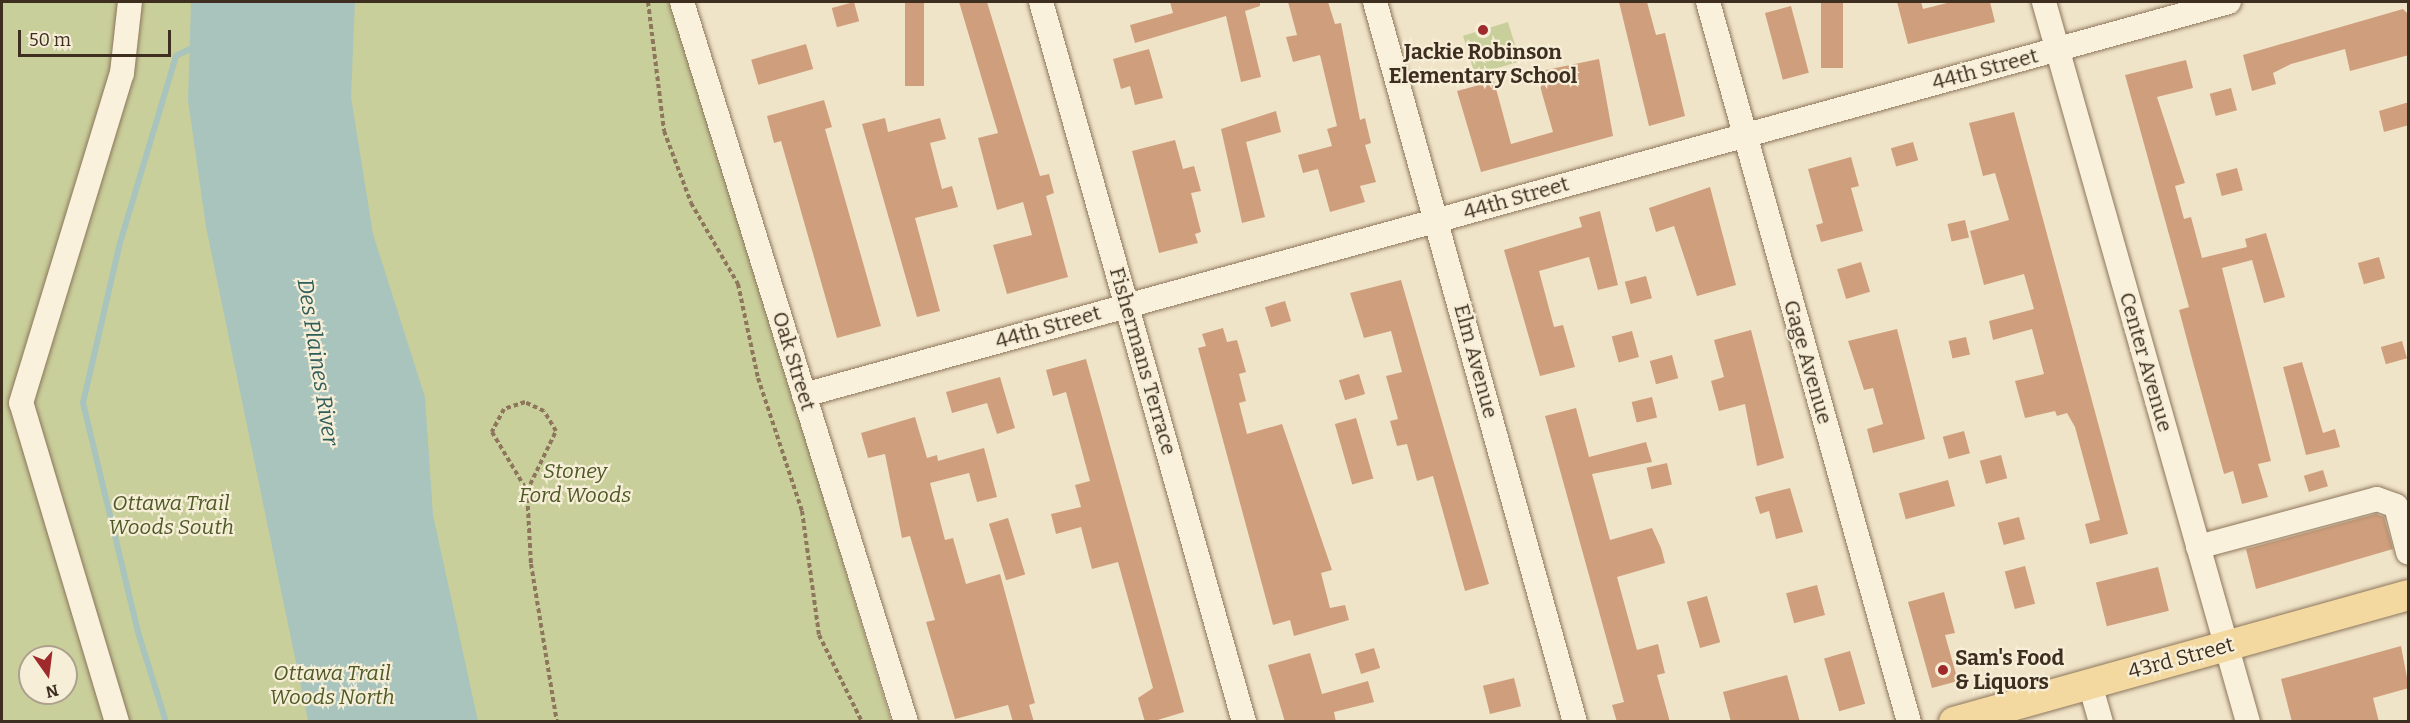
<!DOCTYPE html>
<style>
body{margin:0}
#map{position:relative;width:2410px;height:723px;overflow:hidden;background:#f0e4c8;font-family:Bitter,serif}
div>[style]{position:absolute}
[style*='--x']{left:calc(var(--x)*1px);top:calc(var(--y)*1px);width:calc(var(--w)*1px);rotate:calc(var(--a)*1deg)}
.green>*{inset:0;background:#c9cf9b;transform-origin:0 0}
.water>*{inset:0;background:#a9c4bc}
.stream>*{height:6px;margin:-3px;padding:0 3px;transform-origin:3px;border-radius:3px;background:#a9c4bc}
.building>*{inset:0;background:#cf9f7d;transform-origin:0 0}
.path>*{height:4px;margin-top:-2px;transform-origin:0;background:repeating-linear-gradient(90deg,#8d765c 0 4.5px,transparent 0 7.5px)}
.roads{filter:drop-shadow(0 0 2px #8d765c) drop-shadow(0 0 2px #8d765c)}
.minor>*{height:24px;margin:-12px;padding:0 12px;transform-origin:12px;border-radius:12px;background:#faf1dc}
.major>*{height:30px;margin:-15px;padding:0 15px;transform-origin:15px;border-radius:15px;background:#f3d9a0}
.dots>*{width:16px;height:16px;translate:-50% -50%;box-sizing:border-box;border:3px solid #f7eed8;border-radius:50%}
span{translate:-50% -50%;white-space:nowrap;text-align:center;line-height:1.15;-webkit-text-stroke:4.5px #f7eed8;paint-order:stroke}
.poi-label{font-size:21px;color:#3d2e20;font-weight:700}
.left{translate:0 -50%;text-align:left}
.street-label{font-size:21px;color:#3d2e20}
.park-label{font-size:21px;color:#4d5a26;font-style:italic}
.water-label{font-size:22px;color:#2f5d5a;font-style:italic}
.frame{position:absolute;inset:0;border:3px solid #3d2e20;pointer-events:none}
.north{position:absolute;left:18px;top:645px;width:60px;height:60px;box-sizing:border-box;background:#f7eed8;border:2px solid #ada18e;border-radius:50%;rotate:166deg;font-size:16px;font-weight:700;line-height:24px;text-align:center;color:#3d2e20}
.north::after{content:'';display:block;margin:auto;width:21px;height:27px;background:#9e2a2b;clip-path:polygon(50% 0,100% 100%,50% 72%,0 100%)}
.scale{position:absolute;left:18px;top:30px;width:153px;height:27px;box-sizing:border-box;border:3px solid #3d2e20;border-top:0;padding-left:8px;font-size:18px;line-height:21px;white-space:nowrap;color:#3d2e20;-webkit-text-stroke:4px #f7eed8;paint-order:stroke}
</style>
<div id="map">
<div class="green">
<div style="clip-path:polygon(evenodd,2px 2px,673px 2px,891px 721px,2px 721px,2px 2px,30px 657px,66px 657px,66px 693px,30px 693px,30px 657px)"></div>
<div style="left:1508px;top:22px;width:41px;height:47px;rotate:73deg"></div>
</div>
<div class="water">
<div style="clip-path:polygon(191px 2px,355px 2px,351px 97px,373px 234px,425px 397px,433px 515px,478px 721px,308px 721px,206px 227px,188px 100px)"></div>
</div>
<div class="stream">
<div style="--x:166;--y:722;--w:94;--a:-107.3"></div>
<div style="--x:138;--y:632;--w:236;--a:-103.5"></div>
<div style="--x:83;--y:403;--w:164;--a:-77"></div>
<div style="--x:120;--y:243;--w:195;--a:-73.3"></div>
<div style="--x:176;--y:56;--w:22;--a:-27"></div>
</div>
<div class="building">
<div style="left:854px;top:2px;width:20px;height:23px;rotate:75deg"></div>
<div style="left:905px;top:2px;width:19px;height:84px"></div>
<div style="clip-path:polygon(959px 2px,987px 2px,1040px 176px,1049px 174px,1054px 193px,1046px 196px,1068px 277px,1007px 294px,993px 245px,1032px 235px,1023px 202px,997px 210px,978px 138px,998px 133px)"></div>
<div style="clip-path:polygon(1170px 2px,1260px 2px,1260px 6px,1245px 11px,1261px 77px,1241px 82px,1226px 16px,1135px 43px,1130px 25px,1173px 13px)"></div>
<div style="clip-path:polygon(1288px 2px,1328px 2px,1335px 24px,1341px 23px,1360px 120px,1365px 118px,1371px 143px,1365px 145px,1376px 182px,1360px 186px,1365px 202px,1330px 212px,1318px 169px,1303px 173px,1298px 155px,1332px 146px,1327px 129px,1337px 126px,1320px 55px,1293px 62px,1286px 37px,1297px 35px)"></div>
<div style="clip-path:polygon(1619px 2px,1647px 2px,1656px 35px,1665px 33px,1685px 116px,1649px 126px)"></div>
<div style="left:1821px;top:2px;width:22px;height:66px"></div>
<div style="clip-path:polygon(1897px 2px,1921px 2px,1923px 9px,1951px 2px,1990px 2px,1995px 22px,1908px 44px)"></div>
<div style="left:1791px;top:6px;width:69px;height:27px;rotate:75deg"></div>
<div style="clip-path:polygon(2403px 9px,2409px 15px,2409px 55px,2350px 71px,2345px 49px,2291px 64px,2273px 73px,2276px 84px,2252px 91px,2243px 55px)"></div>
<div style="left:806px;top:44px;width:26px;height:57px;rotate:74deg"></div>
<div style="clip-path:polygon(1149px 49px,1163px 98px,1135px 105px,1130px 86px,1121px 89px,1113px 59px)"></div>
<div style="clip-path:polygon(1599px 59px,1613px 136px,1481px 172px,1457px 91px,1494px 81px,1511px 144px,1553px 132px,1536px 72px)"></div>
<div style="clip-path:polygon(2186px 60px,2193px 88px,2157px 97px,2185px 183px,2175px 186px,2184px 219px,2191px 217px,2202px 258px,2247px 247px,2245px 239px,2266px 233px,2285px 297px,2264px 303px,2252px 260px,2222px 268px,2271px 461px,2258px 464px,2268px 497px,2242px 504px,2233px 471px,2224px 474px,2194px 366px,2179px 310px,2189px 307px,2125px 75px)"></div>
<div style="left:2231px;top:88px;width:23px;height:22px;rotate:75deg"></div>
<div style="clip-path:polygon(824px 100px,832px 127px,825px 129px,881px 326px,837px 338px,781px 141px,774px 143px,767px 116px)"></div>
<div style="clip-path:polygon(2409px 102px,2409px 125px,2384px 132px,2379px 111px)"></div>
<div style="clip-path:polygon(1276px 111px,1281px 132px,1246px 142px,1265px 217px,1242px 223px,1221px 129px)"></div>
<div style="clip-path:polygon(2014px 112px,2128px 534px,2090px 544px,2085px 524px,2100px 520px,2075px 427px,2067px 413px,2057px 416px,2055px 411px,2025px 418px,2015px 381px,2044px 374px,2032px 329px,1993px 340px,1989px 321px,2034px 309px,2024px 274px,1984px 285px,1970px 231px,2009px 220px,1995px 173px,1983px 176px,1969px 123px)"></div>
<div style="clip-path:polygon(885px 118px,888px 132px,940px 118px,946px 139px,930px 143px,942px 189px,952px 186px,958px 207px,915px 218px,940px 311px,917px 317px,862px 124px)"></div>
<div style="clip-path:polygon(1175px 140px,1183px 169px,1194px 166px,1201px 191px,1191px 193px,1201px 232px,1195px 234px,1198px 243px,1159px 253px,1132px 151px)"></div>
<div style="left:1913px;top:142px;width:19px;height:23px;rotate:74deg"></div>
<div style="clip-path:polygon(1851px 157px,1859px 186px,1851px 188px,1863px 231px,1821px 242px,1816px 225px,1823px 223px,1808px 169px)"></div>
<div style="left:2237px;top:168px;width:23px;height:22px;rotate:75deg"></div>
<div style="clip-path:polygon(1710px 187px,1736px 285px,1697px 296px,1674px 226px,1656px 232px,1649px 208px)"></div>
<div style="clip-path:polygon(1600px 211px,1618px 285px,1598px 290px,1589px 257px,1539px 271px,1554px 327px,1563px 325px,1575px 367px,1540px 376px,1504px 250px,1582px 227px,1579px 217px)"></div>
<div style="left:1965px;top:220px;width:18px;height:18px;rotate:77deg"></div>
<div style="left:2379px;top:257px;width:22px;height:22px;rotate:74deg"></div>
<div style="left:1861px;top:262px;width:31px;height:25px;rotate:73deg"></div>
<div style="left:1646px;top:276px;width:23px;height:22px;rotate:75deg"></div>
<div style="clip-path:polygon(1401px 280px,1489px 584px,1465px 591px,1433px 476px,1417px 481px,1407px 444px,1397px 446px,1390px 421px,1398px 419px,1386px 376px,1402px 372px,1391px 331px,1364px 338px,1350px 293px)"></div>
<div style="left:1285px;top:301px;width:21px;height:21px;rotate:73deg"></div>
<div style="clip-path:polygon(1223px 328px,1227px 342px,1237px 340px,1246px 372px,1239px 374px,1246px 401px,1239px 403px,1247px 434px,1282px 424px,1332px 570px,1321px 573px,1330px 608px,1345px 605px,1349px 620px,1294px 636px,1290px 620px,1273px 625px,1198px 348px,1206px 346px,1202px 334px)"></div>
<div style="clip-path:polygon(1897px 329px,1925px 439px,1873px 453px,1867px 429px,1883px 424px,1873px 388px,1864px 390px,1848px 341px)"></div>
<div style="clip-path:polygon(1751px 330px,1784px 458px,1757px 466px,1745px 404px,1719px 411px,1711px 381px,1724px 377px,1714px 340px)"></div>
<div style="left:1632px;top:331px;width:27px;height:21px;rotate:75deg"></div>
<div style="left:1966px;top:337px;width:18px;height:18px;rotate:77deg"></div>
<div style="left:2402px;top:341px;width:18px;height:22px;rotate:74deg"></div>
<div style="left:1672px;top:355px;width:24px;height:23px;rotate:75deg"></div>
<div style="clip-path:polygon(1086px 359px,1184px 712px,1151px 722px,1145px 722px,1138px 698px,1153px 688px,1118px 562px,1092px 569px,1081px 527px,1056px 534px,1051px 514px,1081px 507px,1075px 485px,1090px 481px,1066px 392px,1053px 396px,1046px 370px)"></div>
<div style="clip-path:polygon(2302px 362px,2323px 433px,2335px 429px,2340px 447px,2306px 455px,2283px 367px)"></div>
<div style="left:1359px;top:374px;width:21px;height:21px;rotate:73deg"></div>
<div style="clip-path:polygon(1000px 377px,1015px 428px,997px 434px,987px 403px,952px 413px,946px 392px)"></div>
<div style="left:1652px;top:397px;width:21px;height:21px;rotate:76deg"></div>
<div style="clip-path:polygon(1576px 408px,1589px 457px,1646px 442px,1652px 462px,1592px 474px,1610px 540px,1652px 528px,1661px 548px,1665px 563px,1617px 577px,1637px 650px,1658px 644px,1665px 673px,1657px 675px,1670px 722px,1617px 722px,1612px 705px,1624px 702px,1545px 416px)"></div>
<div style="clip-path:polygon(915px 417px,927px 458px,937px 455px,938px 461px,984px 448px,997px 497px,977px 502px,969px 473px,930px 483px,945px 540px,953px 538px,966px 584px,1000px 574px,1035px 703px,1029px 705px,1034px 722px,1013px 722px,1008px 705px,955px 719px,926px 622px,935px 620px,910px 536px,902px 538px,885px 454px,868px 458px,861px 433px)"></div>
<div style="left:1356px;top:418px;width:63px;height:22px;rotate:74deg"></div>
<div style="left:1964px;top:431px;width:23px;height:22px;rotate:75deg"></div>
<div style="left:2001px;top:455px;width:24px;height:22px;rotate:75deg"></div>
<div style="left:1667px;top:463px;width:22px;height:21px;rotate:77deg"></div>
<div style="left:2323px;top:470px;width:17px;height:20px;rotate:73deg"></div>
<div style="left:1948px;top:480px;width:27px;height:51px;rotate:75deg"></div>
<div style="clip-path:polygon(1790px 488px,1803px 532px,1776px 539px,1769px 511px,1760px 514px,1755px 497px)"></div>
<div style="clip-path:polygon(2376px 514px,2384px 517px,2393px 549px,2256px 589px,2246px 549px)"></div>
<div style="left:2019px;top:517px;width:23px;height:22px;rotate:75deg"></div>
<div style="left:1008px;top:518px;width:59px;height:20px;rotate:73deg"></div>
<div style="left:2025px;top:566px;width:39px;height:21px;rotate:75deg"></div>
<div style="left:2158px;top:567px;width:45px;height:64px;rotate:76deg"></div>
<div style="left:1817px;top:585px;width:31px;height:32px;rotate:75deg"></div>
<div style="clip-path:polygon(1944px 592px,1955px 633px,1945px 635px,1958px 681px,1932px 688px,1908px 602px)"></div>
<div style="left:1707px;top:596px;width:48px;height:21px;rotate:74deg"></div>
<div style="clip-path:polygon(2401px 646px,2409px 688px,2373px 698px,2379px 722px,2292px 722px,2281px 679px)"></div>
<div style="left:1374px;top:648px;width:21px;height:20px;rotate:73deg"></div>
<div style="left:1850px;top:651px;width:55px;height:27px;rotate:74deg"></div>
<div style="clip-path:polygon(1310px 653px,1322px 694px,1368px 681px,1374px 702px,1334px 712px,1336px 722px,1285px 722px,1268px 665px)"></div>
<div style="clip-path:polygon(1787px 675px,1800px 722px,1731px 722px,1723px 692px)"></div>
<div style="left:1514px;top:678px;width:29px;height:32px;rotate:76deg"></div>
</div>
<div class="path">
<div style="--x:648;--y:2;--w:130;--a:82.9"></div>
<div style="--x:664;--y:131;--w:77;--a:69.4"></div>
<div style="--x:691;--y:203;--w:94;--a:59.9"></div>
<div style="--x:738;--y:284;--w:96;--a:78"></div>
<div style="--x:758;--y:378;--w:140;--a:71.7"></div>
<div style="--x:802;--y:511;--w:125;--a:82.2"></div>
<div style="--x:819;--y:635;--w:97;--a:63.7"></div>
<div style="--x:527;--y:491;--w:67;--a:-64.2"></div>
<div style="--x:556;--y:431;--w:23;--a:-121"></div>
<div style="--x:544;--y:411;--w:21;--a:-155"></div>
<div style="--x:525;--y:402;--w:22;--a:162"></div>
<div style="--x:504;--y:409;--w:26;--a:118"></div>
<div style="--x:492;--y:432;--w:69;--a:59.3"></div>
<div style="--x:527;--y:491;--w:73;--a:86.9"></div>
<div style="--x:531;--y:564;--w:160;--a:80.7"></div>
</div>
<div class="roads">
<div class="minor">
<div style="--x:682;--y:2;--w:754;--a:72.72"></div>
<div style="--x:1041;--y:2;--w:748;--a:74.25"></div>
<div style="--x:1375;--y:2;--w:747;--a:74.48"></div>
<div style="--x:1708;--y:2;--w:748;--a:74.4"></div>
<div style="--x:2044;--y:2;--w:748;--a:74.18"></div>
<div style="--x:804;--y:395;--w:1478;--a:-15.42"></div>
<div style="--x:2198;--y:547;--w:185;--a:-15"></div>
<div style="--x:2377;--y:499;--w:20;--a:20"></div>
<div style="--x:2396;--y:506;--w:48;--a:75.4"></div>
<div style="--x:2090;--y:684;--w:40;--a:74"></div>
<div style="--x:117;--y:722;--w:333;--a:-106.7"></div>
<div style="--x:21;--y:403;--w:345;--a:-73"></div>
<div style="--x:122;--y:73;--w:71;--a:-83.6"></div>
</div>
<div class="major">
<div style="--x:1954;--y:722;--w:471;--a:-15.6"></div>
</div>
</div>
<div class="dots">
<div style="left:1483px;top:30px;background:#9e2a2b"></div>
<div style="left:1943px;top:670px;background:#9e2a2b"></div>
</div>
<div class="poi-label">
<span style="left:1483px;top:64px">Jackie Robinson<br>Elementary School</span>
<span class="left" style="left:1955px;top:670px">Sam's Food<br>&amp; Liquors</span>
</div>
<div class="street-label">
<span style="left:1985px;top:69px;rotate:-15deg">44th Street</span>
<span style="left:1516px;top:198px;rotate:-16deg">44th Street</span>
<span style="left:1048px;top:327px;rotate:-16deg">44th Street</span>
<span style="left:794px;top:361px;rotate:73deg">Oak Street</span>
<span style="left:1143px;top:361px;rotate:74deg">Fishermans Terrace</span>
<span style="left:1476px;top:361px;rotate:75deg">Elm Avenue</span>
<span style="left:1808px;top:362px;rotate:74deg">Gage Avenue</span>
<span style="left:2146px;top:362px;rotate:74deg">Center Avenue</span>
<span style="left:2181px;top:658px;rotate:-15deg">43rd Street</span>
</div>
<div class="park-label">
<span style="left:575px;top:483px">Stoney<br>Ford Woods</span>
<span style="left:171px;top:515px">Ottawa Trail<br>Woods South</span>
<span style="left:332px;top:685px">Ottawa Trail<br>Woods North</span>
</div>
<div class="water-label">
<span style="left:318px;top:362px;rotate:81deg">Des Plaines River</span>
</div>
<div class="frame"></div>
<div class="north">N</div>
<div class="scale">50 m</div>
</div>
